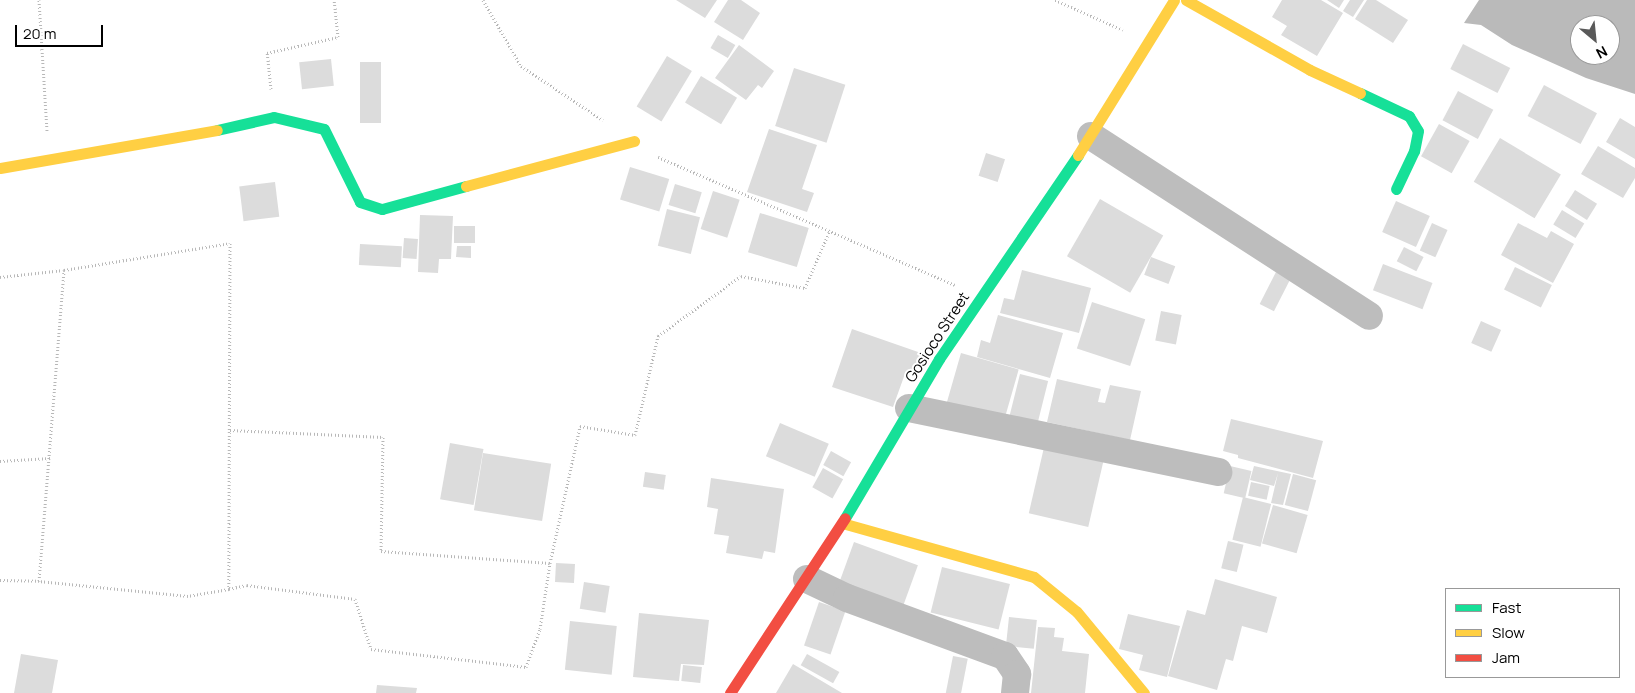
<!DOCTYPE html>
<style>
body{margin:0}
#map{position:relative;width:1635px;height:693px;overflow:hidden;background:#fff;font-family:Manrope,sans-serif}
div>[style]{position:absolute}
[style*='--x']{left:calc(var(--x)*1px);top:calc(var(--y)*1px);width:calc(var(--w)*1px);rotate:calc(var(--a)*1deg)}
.water>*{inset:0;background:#bababa}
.building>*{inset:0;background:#dcdcdc;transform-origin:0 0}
.path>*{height:3px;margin-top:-1.5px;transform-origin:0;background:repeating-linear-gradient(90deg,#b8b8b8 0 1px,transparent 0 3.5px)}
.street>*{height:28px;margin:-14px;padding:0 14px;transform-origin:14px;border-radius:14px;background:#bdbdbd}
.fast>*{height:11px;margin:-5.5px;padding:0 5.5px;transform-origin:5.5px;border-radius:5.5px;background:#16e098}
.slow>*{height:11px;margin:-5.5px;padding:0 5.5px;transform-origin:5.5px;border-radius:5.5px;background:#ffcf43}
.jam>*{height:11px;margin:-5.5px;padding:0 5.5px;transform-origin:5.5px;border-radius:5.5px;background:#f24e42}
span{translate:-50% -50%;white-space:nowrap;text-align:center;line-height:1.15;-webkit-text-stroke:4px #fff;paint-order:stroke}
.street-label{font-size:15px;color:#000}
.legend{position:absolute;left:1445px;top:588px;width:175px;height:90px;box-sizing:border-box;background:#fff;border:1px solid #999;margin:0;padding:6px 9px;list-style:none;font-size:15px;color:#000}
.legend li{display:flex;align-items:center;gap:10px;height:25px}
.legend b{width:25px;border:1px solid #999}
.north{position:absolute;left:1570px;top:15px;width:50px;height:50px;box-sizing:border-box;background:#fff;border:1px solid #999;border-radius:50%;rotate:152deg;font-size:14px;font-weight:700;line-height:20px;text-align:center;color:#000}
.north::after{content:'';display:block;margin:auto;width:18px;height:22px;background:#595959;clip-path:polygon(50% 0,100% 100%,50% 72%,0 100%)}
.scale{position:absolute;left:15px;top:25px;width:88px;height:22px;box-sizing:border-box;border:2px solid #000;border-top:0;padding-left:6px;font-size:15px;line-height:18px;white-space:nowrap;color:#000;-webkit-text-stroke:4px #fff;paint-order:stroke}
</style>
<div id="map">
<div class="water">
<div style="clip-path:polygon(evenodd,1479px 0,1635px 0,1635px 94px,1586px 78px,1512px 45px,1481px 25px,1464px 23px,1479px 0,1580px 25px,1610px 25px,1610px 55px,1580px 55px,1580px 25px)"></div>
</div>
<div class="building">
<div style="clip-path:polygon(676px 0,717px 0,705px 18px)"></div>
<div style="clip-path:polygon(728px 0,741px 0,760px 13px,743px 40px,714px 22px)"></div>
<div style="clip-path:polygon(1282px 0,1321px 0,1343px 13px,1317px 56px,1281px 35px,1287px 26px,1272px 17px)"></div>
<div style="clip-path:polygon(1327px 0,1344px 0,1339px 8px)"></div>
<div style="clip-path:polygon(1350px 0,1364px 0,1353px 17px,1343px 11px)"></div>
<div style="clip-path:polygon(1367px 0,1376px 0,1408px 20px,1393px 43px,1355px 19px)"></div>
<div style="left:718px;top:35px;width:20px;height:15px;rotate:30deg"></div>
<div style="left:1463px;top:44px;width:53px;height:28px;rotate:27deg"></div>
<div style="clip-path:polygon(739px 45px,774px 71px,762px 88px,758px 85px,746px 100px,715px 78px)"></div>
<div style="left:667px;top:56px;width:29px;height:59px;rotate:31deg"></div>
<div style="left:331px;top:59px;width:27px;height:32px;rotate:84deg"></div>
<div style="left:360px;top:62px;width:21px;height:61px"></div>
<div style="left:794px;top:68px;width:54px;height:61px;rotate:18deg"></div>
<div style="left:701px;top:76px;width:42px;height:31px;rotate:31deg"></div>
<div style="left:1544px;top:85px;width:60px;height:35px;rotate:28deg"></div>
<div style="left:1458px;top:91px;width:40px;height:33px;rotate:28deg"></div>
<div style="clip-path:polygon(1620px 118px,1635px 127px,1635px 159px,1606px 142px)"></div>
<div style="left:1439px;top:124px;width:35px;height:37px;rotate:29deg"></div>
<div style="clip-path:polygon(769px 129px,817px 145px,802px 189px,814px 193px,807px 212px,747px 192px)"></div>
<div style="left:1500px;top:138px;width:71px;height:51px;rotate:31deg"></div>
<div style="clip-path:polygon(1598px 146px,1635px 168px,1635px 178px,1623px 198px,1581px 174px)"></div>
<div style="left:986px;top:153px;width:20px;height:24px;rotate:18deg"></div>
<div style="left:630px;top:167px;width:41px;height:34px;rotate:17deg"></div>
<div style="left:275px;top:182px;width:35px;height:36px;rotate:83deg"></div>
<div style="left:675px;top:184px;width:28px;height:22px;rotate:17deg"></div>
<div style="left:1575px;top:190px;width:26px;height:19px;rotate:32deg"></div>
<div style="left:713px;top:191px;width:28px;height:40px;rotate:18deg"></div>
<div style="left:1100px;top:199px;width:73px;height:66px;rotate:30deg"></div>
<div style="left:1396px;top:201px;width:37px;height:34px;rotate:24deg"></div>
<div style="left:667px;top:209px;width:34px;height:38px;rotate:14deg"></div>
<div style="left:1562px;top:210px;width:26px;height:17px;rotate:31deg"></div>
<div style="left:760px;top:213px;width:51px;height:41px;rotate:17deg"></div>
<div style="clip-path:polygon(420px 215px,453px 216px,451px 259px,439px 259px,438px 273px,418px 272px)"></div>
<div style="left:1432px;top:223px;width:17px;height:30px;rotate:24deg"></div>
<div style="clip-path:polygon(1518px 223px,1547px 238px,1551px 231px,1574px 244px,1553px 283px,1501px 255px)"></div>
<div style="left:454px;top:226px;width:21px;height:17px"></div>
<div style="left:404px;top:238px;width:14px;height:20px;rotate:4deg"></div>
<div style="left:360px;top:244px;width:42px;height:21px;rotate:3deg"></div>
<div style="clip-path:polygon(457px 246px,471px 246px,471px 258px,456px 257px)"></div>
<div style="left:1404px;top:247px;width:22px;height:16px;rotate:27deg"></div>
<div style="left:1151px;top:257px;width:26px;height:19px;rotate:21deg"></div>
<div style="left:1383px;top:264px;width:53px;height:28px;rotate:21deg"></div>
<div style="left:1515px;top:267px;width:41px;height:25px;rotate:26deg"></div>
<div style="clip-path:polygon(1022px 270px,1091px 288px,1079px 333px,1000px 313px,1004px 298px,1014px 300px)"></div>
<div style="left:1276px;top:272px;width:16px;height:36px;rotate:27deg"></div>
<div style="left:1092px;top:302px;width:56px;height:49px;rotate:18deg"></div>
<div style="left:1161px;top:311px;width:21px;height:30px;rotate:11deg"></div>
<div style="clip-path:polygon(998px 315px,1063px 333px,1050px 378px,977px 357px,981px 340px,990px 343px)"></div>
<div style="left:1481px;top:321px;width:22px;height:24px;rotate:24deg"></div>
<div style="clip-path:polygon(852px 329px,921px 353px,913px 374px,906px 371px,893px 407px,832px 387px)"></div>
<div style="left:961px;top:353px;width:60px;height:53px;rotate:16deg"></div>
<div style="left:1020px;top:374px;width:29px;height:49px;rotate:14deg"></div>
<div style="clip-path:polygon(1057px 379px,1101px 389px,1098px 402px,1105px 403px,1110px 385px,1141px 391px,1130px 440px,1047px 422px)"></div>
<div style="clip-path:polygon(1231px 419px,1323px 441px,1313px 478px,1238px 458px,1238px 455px,1223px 451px)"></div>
<div style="left:780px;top:423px;width:53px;height:36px;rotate:23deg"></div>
<div style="left:450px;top:443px;width:34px;height:57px;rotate:10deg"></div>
<div style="left:1045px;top:443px;width:61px;height:72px;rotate:13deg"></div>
<div style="left:831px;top:451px;width:23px;height:16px;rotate:29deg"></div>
<div style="left:483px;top:453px;width:69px;height:58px;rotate:9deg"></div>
<div style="left:1230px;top:466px;width:22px;height:28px;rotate:13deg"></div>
<div style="clip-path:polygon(1254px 466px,1291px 474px,1283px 505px,1271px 503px,1278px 473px,1274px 486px,1250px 480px)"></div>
<div style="left:823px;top:468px;width:23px;height:22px;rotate:29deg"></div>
<div style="left:645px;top:472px;width:21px;height:15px;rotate:8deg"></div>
<div style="left:1293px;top:474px;width:24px;height:32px;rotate:15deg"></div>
<div style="clip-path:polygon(711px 478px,784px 489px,775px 553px,764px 551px,762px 559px,726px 553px,729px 536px,714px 534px,718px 509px,707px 507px)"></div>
<div style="left:1251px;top:482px;width:19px;height:14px;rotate:12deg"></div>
<div style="left:1243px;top:497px;width:29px;height:44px;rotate:14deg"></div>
<div style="left:1273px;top:505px;width:36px;height:40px;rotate:16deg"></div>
<div style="left:1228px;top:541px;width:16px;height:28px;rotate:14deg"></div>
<div style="left:854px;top:542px;width:68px;height:51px;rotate:20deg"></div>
<div style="left:556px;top:563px;width:19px;height:19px;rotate:3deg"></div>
<div style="left:942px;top:567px;width:70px;height:47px;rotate:14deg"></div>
<div style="clip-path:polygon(1215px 579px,1277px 597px,1267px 633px,1242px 626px,1233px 661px,1226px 659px,1217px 690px,1168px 676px,1187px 610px,1205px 615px)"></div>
<div style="left:584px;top:582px;width:26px;height:27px;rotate:9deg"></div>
<div style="left:819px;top:602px;width:28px;height:46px;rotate:19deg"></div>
<div style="clip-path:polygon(639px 613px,709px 620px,704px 665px,681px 664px,679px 681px,633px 677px)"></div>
<div style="clip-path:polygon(1128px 614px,1180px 626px,1167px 677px,1139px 670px,1143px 655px,1119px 649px)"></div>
<div style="left:1009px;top:617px;width:28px;height:29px;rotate:6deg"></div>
<div style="left:570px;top:621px;width:47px;height:49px;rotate:6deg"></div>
<div style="clip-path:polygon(1038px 627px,1055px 628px,1054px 637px,1064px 638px,1062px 651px,1089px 654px,1085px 693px,1031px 693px)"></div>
<div style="clip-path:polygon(21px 654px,58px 660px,52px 693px,14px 693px)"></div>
<div style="left:807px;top:654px;width:37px;height:13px;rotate:29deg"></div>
<div style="left:953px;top:656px;width:15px;height:38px;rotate:11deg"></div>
<div style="clip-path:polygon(793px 664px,842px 693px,776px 693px)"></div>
<div style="left:683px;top:665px;width:19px;height:16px;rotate:6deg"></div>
<div style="clip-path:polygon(377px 685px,417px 688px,416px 693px,376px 693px)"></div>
</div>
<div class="path">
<div style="--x:39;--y:0;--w:132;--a:86.5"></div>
<div style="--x:483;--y:0;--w:76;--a:60.1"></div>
<div style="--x:521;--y:66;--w:98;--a:33.4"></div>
<div style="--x:1055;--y:0;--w:74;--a:23.8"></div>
<div style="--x:271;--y:89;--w:36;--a:-96"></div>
<div style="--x:267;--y:53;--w:73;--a:-12.7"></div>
<div style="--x:338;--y:37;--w:37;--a:-96"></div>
<div style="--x:658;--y:157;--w:323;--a:23.3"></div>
<div style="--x:0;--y:277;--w:64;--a:-6.2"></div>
<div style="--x:230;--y:430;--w:153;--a:2.6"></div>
<div style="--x:383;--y:437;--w:114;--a:91"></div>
<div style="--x:381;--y:551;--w:169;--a:4.1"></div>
<div style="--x:0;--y:461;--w:51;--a:-3.4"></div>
<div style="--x:0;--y:580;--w:39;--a:1"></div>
<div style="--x:229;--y:589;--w:42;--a:170.3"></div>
<div style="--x:188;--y:596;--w:150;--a:-174.3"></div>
<div style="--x:39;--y:581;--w:312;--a:-85.4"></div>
<div style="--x:64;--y:270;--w:168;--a:-9.2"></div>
<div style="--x:230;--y:243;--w:346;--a:90.2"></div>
<div style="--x:229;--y:589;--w:18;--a:-13"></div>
<div style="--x:247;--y:585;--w:109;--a:7.4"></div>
<div style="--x:355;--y:599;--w:52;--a:72.3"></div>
<div style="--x:371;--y:649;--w:156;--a:6.6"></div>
<div style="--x:526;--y:667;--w:40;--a:-69.8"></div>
<div style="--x:540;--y:629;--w:67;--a:-81.4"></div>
<div style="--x:550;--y:563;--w:140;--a:-77.6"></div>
<div style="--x:580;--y:426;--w:56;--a:9.3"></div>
<div style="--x:635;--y:435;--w:102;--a:-76.9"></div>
<div style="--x:658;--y:336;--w:102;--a:-35.9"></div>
<div style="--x:741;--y:276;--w:65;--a:10.6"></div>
<div style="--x:805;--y:288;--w:63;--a:-66.7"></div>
</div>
<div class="street">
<div style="--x:1091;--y:136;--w:331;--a:32.9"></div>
<div style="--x:909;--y:408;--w:316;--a:11.7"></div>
<div style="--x:807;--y:579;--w:44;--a:25.4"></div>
<div style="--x:847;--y:598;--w:168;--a:20.2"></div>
<div style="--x:1005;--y:656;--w:22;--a:56"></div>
<div style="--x:1017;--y:674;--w:19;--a:96"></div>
</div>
<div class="fast">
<div style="--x:1360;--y:93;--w:54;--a:25.1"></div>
<div style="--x:1409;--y:116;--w:17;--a:59"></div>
<div style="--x:1418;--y:131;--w:20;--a:101"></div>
<div style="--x:1414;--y:151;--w:42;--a:115.3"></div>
<div style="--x:217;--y:130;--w:58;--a:-12.8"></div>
<div style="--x:274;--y:117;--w:51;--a:13.5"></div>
<div style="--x:324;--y:129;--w:81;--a:63.7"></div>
<div style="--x:360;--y:202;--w:23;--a:18"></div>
<div style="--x:382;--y:209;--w:87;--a:-15.3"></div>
<div style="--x:845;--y:518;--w:185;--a:-59.4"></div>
<div style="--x:939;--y:359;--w:247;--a:-55.7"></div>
</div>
<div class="slow">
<div style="--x:1186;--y:0;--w:142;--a:29.4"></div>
<div style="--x:1310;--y:70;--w:55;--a:24.7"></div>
<div style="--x:1078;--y:155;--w:182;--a:-58.2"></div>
<div style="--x:0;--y:168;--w:220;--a:-9.9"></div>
<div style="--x:466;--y:186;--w:174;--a:-15"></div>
<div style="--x:842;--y:523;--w:199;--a:15.7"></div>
<div style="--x:1034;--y:577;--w:55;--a:39.1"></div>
<div style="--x:1077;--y:612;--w:105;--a:50.4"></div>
</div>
<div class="jam">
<div style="--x:730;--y:693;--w:209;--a:-56.7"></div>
</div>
<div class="street-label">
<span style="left:937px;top:337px;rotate:-57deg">Gosioco Street</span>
</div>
<ul class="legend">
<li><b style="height:6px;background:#16e098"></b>Fast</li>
<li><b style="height:6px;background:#ffcf43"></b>Slow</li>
<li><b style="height:6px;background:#f24e42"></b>Jam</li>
</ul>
<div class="north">N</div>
<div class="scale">20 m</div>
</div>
